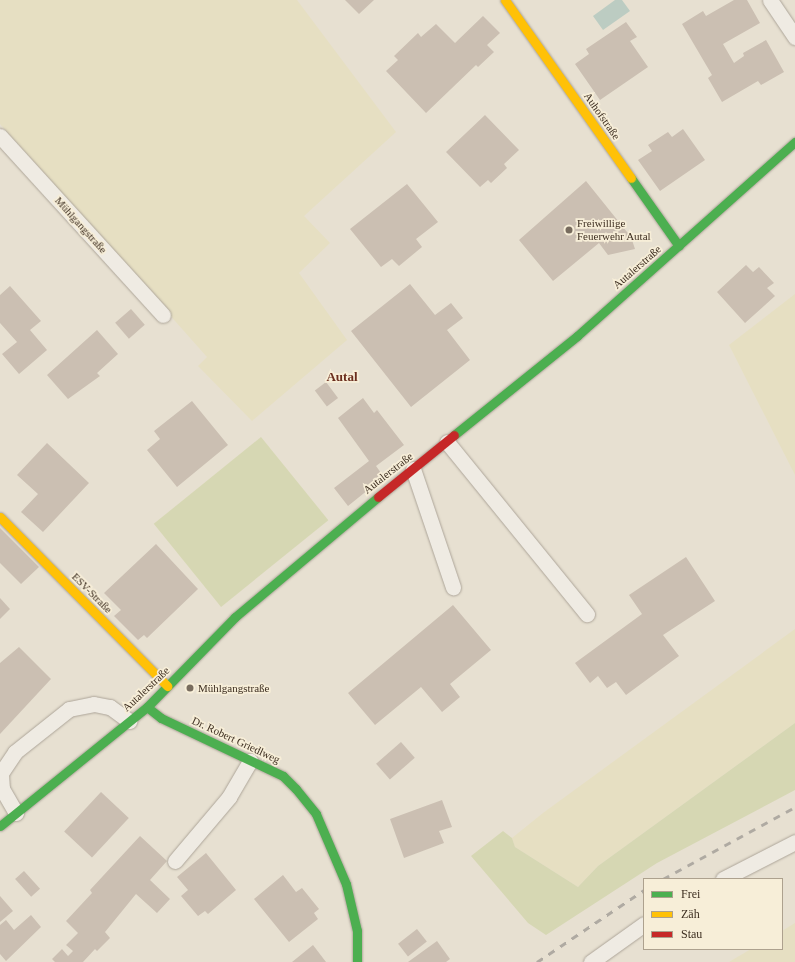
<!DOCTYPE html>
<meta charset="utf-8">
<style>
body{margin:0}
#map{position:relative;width:795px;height:962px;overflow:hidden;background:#e7e0d1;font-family:"Times New Roman",serif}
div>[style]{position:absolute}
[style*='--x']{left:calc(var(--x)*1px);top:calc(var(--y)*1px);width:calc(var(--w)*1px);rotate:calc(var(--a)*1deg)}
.farmland>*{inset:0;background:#e6dfc2}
.green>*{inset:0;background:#d6d7b3;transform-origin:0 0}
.water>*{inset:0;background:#bcccc2}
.building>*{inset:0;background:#cbbfb2;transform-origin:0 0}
.roads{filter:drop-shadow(0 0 1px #ada599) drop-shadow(0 0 1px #ada599)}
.lane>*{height:15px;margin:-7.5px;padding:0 7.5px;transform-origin:7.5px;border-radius:7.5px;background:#efebe3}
.fast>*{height:9px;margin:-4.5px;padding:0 4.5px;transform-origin:4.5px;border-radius:4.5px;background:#4caf50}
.slow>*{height:9px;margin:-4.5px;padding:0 4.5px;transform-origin:4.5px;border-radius:4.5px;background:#ffc107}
.jam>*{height:9px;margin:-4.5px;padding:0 4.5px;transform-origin:4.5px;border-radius:4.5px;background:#c62828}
.rail>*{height:3px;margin-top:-1.5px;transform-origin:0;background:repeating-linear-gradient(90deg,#afaaa2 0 7px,transparent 0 14px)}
.dots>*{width:11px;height:11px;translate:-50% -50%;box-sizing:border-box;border:2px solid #f7eed8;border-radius:50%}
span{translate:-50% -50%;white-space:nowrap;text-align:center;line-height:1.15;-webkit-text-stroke:3.5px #f7eed8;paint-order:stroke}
.street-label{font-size:11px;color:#3d2e20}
.poi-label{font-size:11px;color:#3d2e20}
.left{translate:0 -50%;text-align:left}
.quarter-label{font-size:13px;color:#6b2e1e;font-weight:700}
.legend{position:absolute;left:643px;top:878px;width:140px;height:72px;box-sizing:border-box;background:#f7eed8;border:1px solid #ada18e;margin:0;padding:5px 7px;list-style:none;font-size:12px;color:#3d2e20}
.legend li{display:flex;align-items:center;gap:8px;height:20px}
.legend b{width:20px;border:1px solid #ada18e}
</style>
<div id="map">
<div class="farmland">
<div style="clip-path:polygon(0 0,297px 0,396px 132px,304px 216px,330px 243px,299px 273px,347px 340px,252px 421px,198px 366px,207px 357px,0 124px)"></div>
<div style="clip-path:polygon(795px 294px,795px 475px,729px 345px)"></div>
<div style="clip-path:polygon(795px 629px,795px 723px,598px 866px,578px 887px,515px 847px,512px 838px,543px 813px)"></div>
<div style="clip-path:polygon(795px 923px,795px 962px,729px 962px,751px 949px,782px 949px,782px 931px)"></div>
</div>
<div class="green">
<div style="left:261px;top:437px;width:107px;height:138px;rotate:51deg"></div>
<div style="clip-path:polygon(795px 723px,795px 790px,657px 863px,546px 935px,528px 923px,471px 856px,503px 831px,512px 838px,515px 847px,578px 887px,598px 866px)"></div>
</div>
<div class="water">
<div style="clip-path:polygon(615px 0,622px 0,630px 11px,603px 30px,593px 16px)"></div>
</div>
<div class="building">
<div style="clip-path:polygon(345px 0,374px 0,359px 14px)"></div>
<div style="clip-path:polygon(734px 0,747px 0,760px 23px,723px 44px,734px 63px,744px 56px,743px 53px,766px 40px,784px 72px,761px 85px,758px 81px,722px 102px,708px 78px,712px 75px,682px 24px,703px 11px,706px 16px)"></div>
<div style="clip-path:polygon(483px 16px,500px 33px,487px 45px,494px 52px,478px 67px,476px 65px,426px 113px,386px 71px,398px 60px,394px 56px,418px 33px,421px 37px,436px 24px,455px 43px)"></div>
<div style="clip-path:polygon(626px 22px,637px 37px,630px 41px,648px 67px,600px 100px,575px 64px,589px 54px,586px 49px)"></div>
<div style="clip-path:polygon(485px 115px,519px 150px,504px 164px,507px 168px,491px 183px,488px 180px,480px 187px,446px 152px)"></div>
<div style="clip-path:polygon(683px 129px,705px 160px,660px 191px,638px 160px,652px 151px,648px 145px,668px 132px,672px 137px)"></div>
<div style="clip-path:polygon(586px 181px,631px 237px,635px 249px,608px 255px,599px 243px,553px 281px,519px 240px)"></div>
<div style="clip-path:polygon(407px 184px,438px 222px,416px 239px,422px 247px,399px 266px,392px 259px,381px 267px,350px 229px)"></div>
<div style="clip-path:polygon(746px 265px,753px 272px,759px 267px,774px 283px,767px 288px,775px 296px,745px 323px,717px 292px)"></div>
<div style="clip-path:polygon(410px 284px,435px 315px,451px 303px,463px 318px,447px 330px,470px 360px,411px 407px,351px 331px)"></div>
<div style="clip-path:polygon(10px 286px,41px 321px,30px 330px,47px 350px,19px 374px,2px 354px,17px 342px,0 323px,0 295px)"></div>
<div style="left:131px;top:309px;width:21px;height:21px;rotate:49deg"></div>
<div style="clip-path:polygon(97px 330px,118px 354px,97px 373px,100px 376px,68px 399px,47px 375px)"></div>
<div style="left:326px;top:382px;width:20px;height:14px;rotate:53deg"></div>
<div style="clip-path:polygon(363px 398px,374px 413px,377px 410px,404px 445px,376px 466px,384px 477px,348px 506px,334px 488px,369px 461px,338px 418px)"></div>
<div style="clip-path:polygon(192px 401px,228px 445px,177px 487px,147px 450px,160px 439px,154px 431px)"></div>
<div style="clip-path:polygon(47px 443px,89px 483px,43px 532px,21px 512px,38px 494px,17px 475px)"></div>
<div style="clip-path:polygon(0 528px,39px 567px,21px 584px,0 563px)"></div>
<div style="clip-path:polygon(156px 544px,198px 589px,147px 638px,144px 635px,138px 640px,114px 616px,121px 610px,104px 593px)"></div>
<div style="clip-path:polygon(686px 557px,715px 601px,663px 635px,679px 656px,626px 695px,616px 682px,607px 688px,598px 676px,590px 683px,575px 663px,642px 614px,629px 595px)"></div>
<div style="clip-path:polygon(0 598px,10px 609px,0 619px)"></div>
<div style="clip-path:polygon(453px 605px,491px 650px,450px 684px,460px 697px,442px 712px,421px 687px,375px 725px,348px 693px)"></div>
<div style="clip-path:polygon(19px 647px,51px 679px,0 734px,0 663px)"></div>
<div style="left:401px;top:742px;width:21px;height:33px;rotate:49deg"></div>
<div style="left:101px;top:792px;width:38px;height:54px;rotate:43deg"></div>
<div style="clip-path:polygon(442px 800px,452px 827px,439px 831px,444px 843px,404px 858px,390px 819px)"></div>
<div style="clip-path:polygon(140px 836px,167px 861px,150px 880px,170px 899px,157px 913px,136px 894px,105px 932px,110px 938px,97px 951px,95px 949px,83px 962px,55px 962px,52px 959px,62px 949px,68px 956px,73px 951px,66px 945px,78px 933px,66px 921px,92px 893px,90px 890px)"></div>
<div style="clip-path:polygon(206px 853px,236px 890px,208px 914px,205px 911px,198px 916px,181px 896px,188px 890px,177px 877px)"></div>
<div style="left:24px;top:871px;width:24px;height:12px;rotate:48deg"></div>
<div style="clip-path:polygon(283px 875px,296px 892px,302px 888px,319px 909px,314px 913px,318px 919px,289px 942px,254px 899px)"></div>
<div style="clip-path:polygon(0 896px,13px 911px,0 922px)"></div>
<div style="clip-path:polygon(31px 915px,41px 927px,6px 961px,0 954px,0 925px,6px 920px,14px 930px)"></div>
<div style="left:417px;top:929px;width:16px;height:24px;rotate:52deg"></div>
<div style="clip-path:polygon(437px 941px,450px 959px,446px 962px,408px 962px)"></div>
<div style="clip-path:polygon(313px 945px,326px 962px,292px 962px)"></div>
</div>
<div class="roads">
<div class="lane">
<div style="--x:770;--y:0;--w:45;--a:56"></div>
<div style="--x:0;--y:136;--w:242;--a:47.7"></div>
<div style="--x:447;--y:442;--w:222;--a:50.9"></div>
<div style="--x:413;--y:469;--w:125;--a:71.3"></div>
<div style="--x:16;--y:813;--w:28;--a:-120"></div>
<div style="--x:2;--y:789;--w:16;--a:-94"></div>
<div style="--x:1;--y:773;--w:25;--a:-56"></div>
<div style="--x:15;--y:752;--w:69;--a:-38.5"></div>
<div style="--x:69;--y:709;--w:25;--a:-11"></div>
<div style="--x:94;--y:704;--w:16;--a:11"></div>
<div style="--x:110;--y:707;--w:24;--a:36"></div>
<div style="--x:175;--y:861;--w:84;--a:-49.8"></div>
<div style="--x:229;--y:797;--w:42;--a:-59.7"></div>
<div style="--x:723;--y:879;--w:81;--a:-27.2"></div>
<div style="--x:591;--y:962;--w:65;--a:-35.6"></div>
</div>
<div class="fast">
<div style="--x:631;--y:178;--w:83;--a:54.8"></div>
<div style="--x:454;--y:435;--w:158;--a:-38.8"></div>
<div style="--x:577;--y:336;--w:292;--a:-41.7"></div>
<div style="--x:147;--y:707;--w:18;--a:38"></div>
<div style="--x:161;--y:718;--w:135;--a:25.4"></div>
<div style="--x:283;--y:776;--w:18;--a:45"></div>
<div style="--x:296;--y:789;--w:32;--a:51"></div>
<div style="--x:316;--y:814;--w:76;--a:66.8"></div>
<div style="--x:346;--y:884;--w:48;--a:76.8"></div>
<div style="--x:357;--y:931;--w:31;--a:90"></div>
<div style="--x:0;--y:826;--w:189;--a:-39"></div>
<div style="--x:147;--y:707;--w:126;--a:-45.6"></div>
<div style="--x:235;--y:617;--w:187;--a:-40"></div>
</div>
<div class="slow">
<div style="--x:505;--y:0;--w:218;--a:54.7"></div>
<div style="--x:0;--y:517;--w:238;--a:45.3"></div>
</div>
<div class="jam">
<div style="--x:378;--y:497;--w:98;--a:-39.2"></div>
</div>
</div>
<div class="rail">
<div style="--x:663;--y:879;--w:150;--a:-28.6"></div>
<div style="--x:537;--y:962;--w:129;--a:-33.9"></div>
</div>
<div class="dots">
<div style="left:569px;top:230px;background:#786c5e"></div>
<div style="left:190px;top:688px;background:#786c5e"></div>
</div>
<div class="street-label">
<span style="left:602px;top:116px;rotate:55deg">Auhofstraße</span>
<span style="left:81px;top:225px;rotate:48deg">Mühlgangstraße</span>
<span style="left:637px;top:267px;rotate:-41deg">Autalerstraße</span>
<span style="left:388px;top:473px;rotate:-38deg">Autalerstraße</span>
<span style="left:92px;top:593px;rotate:45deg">ESV-Straße</span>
<span style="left:146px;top:689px;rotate:-43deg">Autalerstraße</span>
<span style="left:236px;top:740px;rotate:25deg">Dr. Robert Griedlweg</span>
</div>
<div class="poi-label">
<span class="left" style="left:577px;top:230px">Freiwillige<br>Feuerwehr Autal</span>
<span class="left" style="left:198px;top:688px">Mühlgangstraße</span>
</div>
<div class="quarter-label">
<span style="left:342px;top:377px">Autal</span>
</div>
<ul class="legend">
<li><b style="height:5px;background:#4caf50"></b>Frei</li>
<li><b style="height:5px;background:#ffc107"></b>Zäh</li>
<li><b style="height:5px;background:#c62828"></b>Stau</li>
</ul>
</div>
